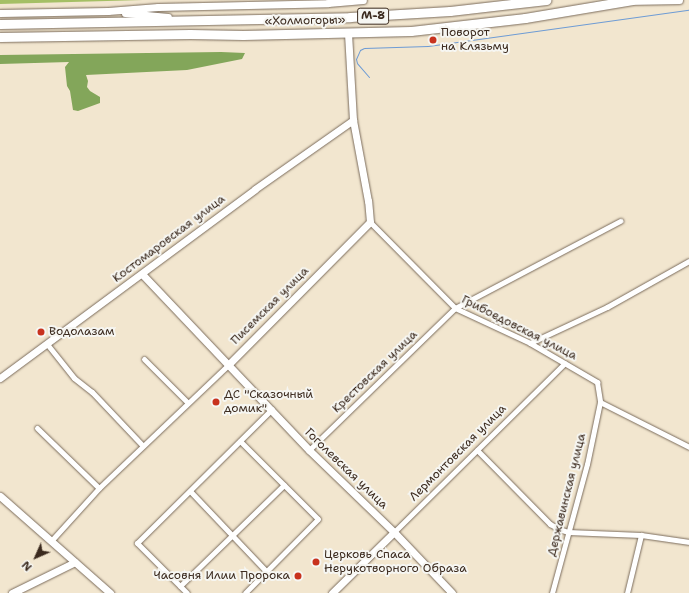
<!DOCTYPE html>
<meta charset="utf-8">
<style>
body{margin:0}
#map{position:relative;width:689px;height:593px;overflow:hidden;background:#f2e6cf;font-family:"Shantell Sans",sans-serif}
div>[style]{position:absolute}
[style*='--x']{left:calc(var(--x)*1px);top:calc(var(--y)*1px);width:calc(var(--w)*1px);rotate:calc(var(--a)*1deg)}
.green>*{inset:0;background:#a4bf65}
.forest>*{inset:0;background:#83a65a}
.stream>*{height:1px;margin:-0.5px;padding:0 0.5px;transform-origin:0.5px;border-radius:0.5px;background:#6d9bd5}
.roads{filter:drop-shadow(0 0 1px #7b6c5c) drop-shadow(0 0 1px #7b6c5c)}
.street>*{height:5px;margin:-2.5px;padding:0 2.5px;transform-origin:2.5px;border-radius:2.5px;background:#fff}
.secondary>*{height:7px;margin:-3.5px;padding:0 3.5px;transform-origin:3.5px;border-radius:3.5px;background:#fff}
.highway>*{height:9px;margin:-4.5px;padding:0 4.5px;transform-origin:4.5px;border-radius:4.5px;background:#fff}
.dots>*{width:11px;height:11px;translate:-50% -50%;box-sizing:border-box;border:2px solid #f6f6f2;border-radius:50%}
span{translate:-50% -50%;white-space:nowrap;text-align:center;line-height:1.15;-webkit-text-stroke:4px #f6f6f2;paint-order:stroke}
.shield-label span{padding:1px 3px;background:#f6f6f2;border:1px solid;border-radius:3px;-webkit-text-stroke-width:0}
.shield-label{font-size:11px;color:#3b2a1e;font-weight:700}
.street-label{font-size:12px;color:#3b2a1e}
.poi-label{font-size:12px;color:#3b2a1e}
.left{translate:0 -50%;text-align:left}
.right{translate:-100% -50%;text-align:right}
.north{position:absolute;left:16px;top:537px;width:40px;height:40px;-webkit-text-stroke:3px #f6f6f2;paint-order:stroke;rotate:225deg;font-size:11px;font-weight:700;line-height:16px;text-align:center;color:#3b2a1e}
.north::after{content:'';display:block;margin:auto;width:14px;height:18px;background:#3b2a1e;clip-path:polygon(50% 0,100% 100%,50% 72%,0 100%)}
</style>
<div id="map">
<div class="green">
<div style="clip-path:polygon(0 0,143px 0,0 4px)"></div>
</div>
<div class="forest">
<div style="clip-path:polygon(221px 52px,245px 53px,242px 59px,187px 70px,86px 75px,88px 81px,87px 87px,90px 91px,100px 97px,100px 103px,78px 111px,73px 110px,70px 91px,67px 86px,65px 67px,69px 62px,0 64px,0 55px)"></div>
</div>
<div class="stream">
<div style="--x:369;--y:77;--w:18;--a:-131"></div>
<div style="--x:357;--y:63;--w:4;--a:-104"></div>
<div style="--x:356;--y:59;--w:10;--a:-66"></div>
<div style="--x:360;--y:50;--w:4;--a:-27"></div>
<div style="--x:364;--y:48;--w:64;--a:-1.8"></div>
<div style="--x:428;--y:46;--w:263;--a:-7.9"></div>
</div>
<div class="roads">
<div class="street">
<div style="--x:370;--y:222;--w:121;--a:45.3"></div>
<div style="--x:455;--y:308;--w:83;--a:25"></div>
<div style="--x:530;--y:343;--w:78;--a:30.2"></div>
<div style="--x:597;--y:382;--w:20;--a:81"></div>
<div style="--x:600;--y:402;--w:63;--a:101.8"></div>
<div style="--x:587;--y:464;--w:134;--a:105.2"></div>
<div style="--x:530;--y:343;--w:85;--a:-25.1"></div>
<div style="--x:607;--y:307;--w:94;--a:-29.3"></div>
<div style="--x:47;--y:344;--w:43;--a:51.5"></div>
<div style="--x:74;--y:378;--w:23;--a:38"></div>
<div style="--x:92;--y:392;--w:74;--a:46.6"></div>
<div style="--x:144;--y:359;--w:62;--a:45"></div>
<div style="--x:600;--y:402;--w:100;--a:26.8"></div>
<div style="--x:37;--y:428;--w:86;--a:44.1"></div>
<div style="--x:240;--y:441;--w:110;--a:45"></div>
<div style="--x:318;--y:519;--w:104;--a:134.6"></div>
<div style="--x:309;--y:450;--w:204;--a:-44.2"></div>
<div style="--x:455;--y:308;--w:187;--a:-27.8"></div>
<div style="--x:477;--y:450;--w:104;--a:45.4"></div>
<div style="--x:550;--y:524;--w:10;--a:29"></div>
<div style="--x:559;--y:529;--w:9;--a:18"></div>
<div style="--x:568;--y:532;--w:73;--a:2.4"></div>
<div style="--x:641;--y:535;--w:49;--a:8.3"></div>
<div style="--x:190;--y:491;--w:110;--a:46.5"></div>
<div style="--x:394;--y:532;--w:240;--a:-44.7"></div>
<div style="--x:51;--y:541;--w:72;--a:-47.8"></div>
<div style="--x:99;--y:488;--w:180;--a:-43.6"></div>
<div style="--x:180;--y:586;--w:145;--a:-44.2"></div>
<div style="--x:187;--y:593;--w:71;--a:-135"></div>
<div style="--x:137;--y:543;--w:190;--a:-44.8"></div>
<div style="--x:627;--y:593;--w:60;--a:-76.4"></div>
</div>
<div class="secondary">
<div style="--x:629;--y:1;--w:50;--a:-1.1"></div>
<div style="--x:0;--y:13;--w:108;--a:-1.1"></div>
<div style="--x:108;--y:11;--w:50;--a:-4.6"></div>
<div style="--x:158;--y:7;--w:170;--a:-1.3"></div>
<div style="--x:328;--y:3;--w:35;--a:-5"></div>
<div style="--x:125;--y:13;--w:43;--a:5.3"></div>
<div style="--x:142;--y:274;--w:243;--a:46.5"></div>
<div style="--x:309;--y:450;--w:118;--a:44"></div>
<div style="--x:394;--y:532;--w:84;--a:46.4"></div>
<div style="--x:229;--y:364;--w:200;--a:-45.2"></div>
<div style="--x:370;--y:222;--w:21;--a:-95"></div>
<div style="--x:368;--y:201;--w:82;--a:-100.5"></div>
<div style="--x:353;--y:120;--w:88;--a:-93.3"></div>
<div style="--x:0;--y:378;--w:317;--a:-36.5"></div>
<div style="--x:255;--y:189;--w:120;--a:-35.1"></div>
<div style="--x:0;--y:496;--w:147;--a:41.4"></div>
<div style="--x:12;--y:593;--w:70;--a:-26.2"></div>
<div style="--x:332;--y:593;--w:87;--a:-44.5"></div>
</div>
<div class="highway">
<div style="--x:0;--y:24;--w:350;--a:-1.1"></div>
<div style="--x:350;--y:17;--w:100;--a:-3.4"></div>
<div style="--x:450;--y:11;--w:97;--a:-6.5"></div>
<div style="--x:0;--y:37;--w:190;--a:-0.9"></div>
<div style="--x:190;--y:34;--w:53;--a:1.1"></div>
<div style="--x:243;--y:35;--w:168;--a:-1.4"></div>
<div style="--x:411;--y:31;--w:115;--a:-6.5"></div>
<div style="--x:525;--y:18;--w:109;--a:-9.5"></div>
</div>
</div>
<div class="dots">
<div style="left:433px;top:40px;background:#c8321e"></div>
<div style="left:41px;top:332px;background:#c8321e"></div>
<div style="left:216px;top:402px;background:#c8321e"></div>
<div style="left:316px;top:562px;background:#c8321e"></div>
<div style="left:298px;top:576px;background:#c8321e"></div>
</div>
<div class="shield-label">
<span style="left:373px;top:16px">М-8</span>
</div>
<div class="street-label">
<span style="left:305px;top:21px;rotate:-1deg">«Холмогоры»</span>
<span style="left:169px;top:239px;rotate:-37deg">Костомаровская улица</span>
<span style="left:270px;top:306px;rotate:-45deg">Писемская улица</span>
<span style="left:519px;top:328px;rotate:27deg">Грибоедовская улица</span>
<span style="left:375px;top:372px;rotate:-44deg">Крестовская улица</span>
<span style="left:458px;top:453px;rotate:-45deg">Лермонтовская улица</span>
<span style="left:346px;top:469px;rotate:44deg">Гоголевская улица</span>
<span style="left:567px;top:495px;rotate:-76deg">Державинская улица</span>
</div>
<div class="poi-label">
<span class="left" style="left:441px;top:40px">Поворот<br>на Клязьму</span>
<span class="left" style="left:49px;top:332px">Водолазам</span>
<span class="left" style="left:224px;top:402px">ДС "Сказочный<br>домик"</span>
<span class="left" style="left:324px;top:562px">Церковь Спаса<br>Нерукотворного Образа</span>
<span class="right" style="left:290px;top:576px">Часовня Илии Пророка</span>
</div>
<div class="north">N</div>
</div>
